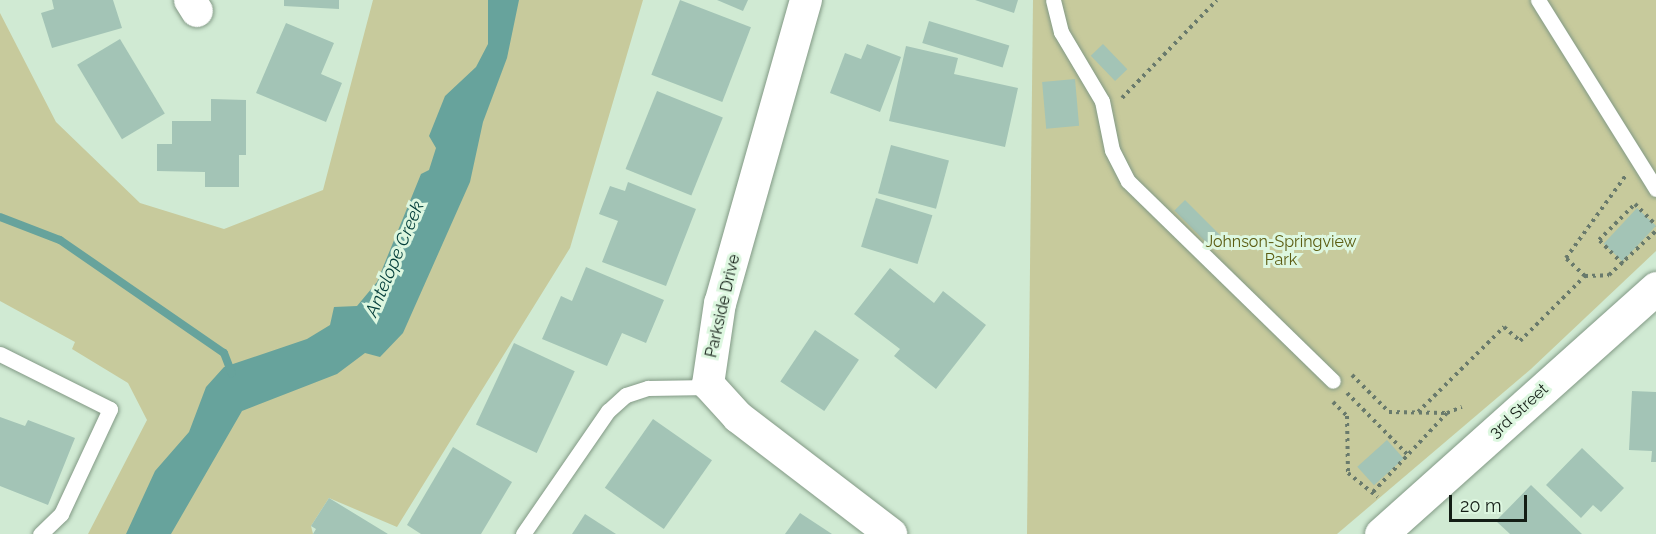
<!DOCTYPE html>
<style>
body{margin:0}
#map{position:relative;width:1656px;height:534px;overflow:hidden;background:#d0ead3;font-family:Raleway,sans-serif}
div>[style]{position:absolute}
[style*='--x']{left:calc(var(--x)*1px);top:calc(var(--y)*1px);width:calc(var(--w)*1px);rotate:calc(var(--a)*1deg)}
.green>*{inset:0;background:#c7ca9c}
.water>*{inset:0;background:#67a39c}
.stream>*{height:8px;margin:-4px;padding:0 4px;transform-origin:4px;border-radius:4px;background:#67a39c}
.building>*{inset:0;background:#a3c4b6;transform-origin:0 0}
.path>*{height:4px;margin-top:-2px;transform-origin:0;background:repeating-linear-gradient(90deg,#697a6c 0 3px,transparent 0 7.5px)}
.roads{filter:drop-shadow(0 0 2px #829985) drop-shadow(0 0 2px #829985)}
.lane>*{height:15px;margin:-7.5px;padding:0 7.5px;transform-origin:7.5px;border-radius:7.5px;background:#fff}
.street>*{height:32px;margin:-16px;padding:0 16px;transform-origin:16px;border-radius:16px;background:#fff}
.secondary>*{height:33px;margin:-16.5px;padding:0 16.5px;transform-origin:16.5px;border-radius:16.5px;background:#fff}
span{translate:-50% -50%;white-space:nowrap;text-align:center;line-height:1.15;-webkit-text-stroke:6px #ddf7e0;paint-order:stroke}
.park-label{font-size:16px;color:#5b5c11}
.street-label{font-size:16px;color:#131d15}
.water-label{font-size:18px;color:#023d39;font-style:italic}
.scale{position:absolute;left:1449px;top:495px;width:78px;height:27px;box-sizing:border-box;border:3px solid #131d15;border-top:0;padding-left:8px;font-size:18px;line-height:21px;white-space:nowrap;color:#131d15;-webkit-text-stroke:4px #ddf7e0;paint-order:stroke}
</style>
<div id="map">
<div class="green">
<div style="clip-path:polygon(373px 0,643px 0,570px 248px,397px 527px,329px 498px,311px 526px,313px 534px,88px 534px,147px 420px,128px 383px,72px 349px,75px 342px,0 301px,0 13px,56px 122px,140px 203px,224px 229px,323px 190px)"></div>
<div style="clip-path:polygon(1033px 0,1656px 0,1656px 251px,1531px 369px,1337px 534px,1027px 534px)"></div>
</div>
<div class="water">
<div style="clip-path:polygon(488px 0,519px 0,507px 58px,483px 122px,470px 182px,403px 333px,380px 357px,365px 353px,337px 374px,242px 411px,171px 534px,126px 534px,155px 471px,189px 432px,206px 387px,224px 367px,307px 339px,330px 325px,334px 307px,357px 306px,377px 282px,421px 174px,429px 170px,436px 148px,429px 136px,445px 96px,476px 67px,488px 44px)"></div>
</div>
<div class="stream">
<div style="--x:0;--y:217;--w:64;--a:21"></div>
<div style="--x:60;--y:240;--w:199;--a:34.6"></div>
<div style="--x:224;--y:353;--w:22;--a:69"></div>
</div>
<div class="building">
<div style="clip-path:polygon(52px 0,113px 0,122px 28px,52px 48px,41px 13px,54px 9px)"></div>
<div style="clip-path:polygon(284px 0,339px 0,339px 9px,284px 6px)"></div>
<div style="left:680px;top:0;width:76px;height:80px;rotate:21deg"></div>
<div style="clip-path:polygon(717px 0,748px 0,743px 11px)"></div>
<div style="clip-path:polygon(975px 0,1018px 0,1014px 13px)"></div>
<div style="left:929px;top:21px;width:84px;height:23px;rotate:17deg"></div>
<div style="clip-path:polygon(286px 23px,334px 43px,321px 74px,342px 83px,326px 122px,256px 93px)"></div>
<div style="left:120px;top:39px;width:87px;height:50px;rotate:59deg"></div>
<div style="clip-path:polygon(867px 44px,901px 57px,880px 112px,830px 93px,845px 53px,861px 59px)"></div>
<div style="left:1103px;top:44px;width:35px;height:17px;rotate:46deg"></div>
<div style="clip-path:polygon(906px 46px,958px 58px,954px 74px,1018px 88px,1005px 147px,889px 121px)"></div>
<div style="left:1075px;top:79px;width:47px;height:33px;rotate:85deg"></div>
<div style="left:657px;top:91px;width:71px;height:84px;rotate:22deg"></div>
<div style="clip-path:polygon(211px 99px,246px 100px,246px 155px,239px 155px,239px 187px,205px 187px,205px 172px,157px 171px,157px 144px,172px 144px,172px 121px,211px 121px)"></div>
<div style="left:891px;top:145px;width:60px;height:50px;rotate:15deg"></div>
<div style="clip-path:polygon(628px 182px,696px 209px,666px 286px,602px 262px,618px 221px,599px 214px,610px 186px,625px 191px)"></div>
<div style="left:876px;top:198px;width:59px;height:51px;rotate:17deg"></div>
<div style="left:1185px;top:200px;width:52px;height:15px;rotate:45deg"></div>
<div style="left:1637px;top:208px;width:26px;height:49px;rotate:43deg"></div>
<div style="clip-path:polygon(586px 267px,664px 300px,646px 343px,622px 333px,607px 366px,542px 339px,561px 296px,572px 301px)"></div>
<div style="clip-path:polygon(890px 268px,934px 303px,943px 291px,986px 325px,936px 389px,894px 356px,900px 349px,854px 314px)"></div>
<div style="left:815px;top:330px;width:53px;height:62px;rotate:34deg"></div>
<div style="left:514px;top:343px;width:67px;height:90px;rotate:25deg"></div>
<div style="clip-path:polygon(1632px 391px,1656px 392px,1656px 462px,1651px 462px,1652px 451px,1629px 450px)"></div>
<div style="clip-path:polygon(0 417px,25px 426px,28px 420px,75px 438px,48px 505px,0 486px)"></div>
<div style="left:653px;top:419px;width:72px;height:84px;rotate:35deg"></div>
<div style="left:1387px;top:440px;width:25px;height:40px;rotate:48deg"></div>
<div style="clip-path:polygon(453px 447px,512px 482px,481px 534px,421px 534px,407px 525px)"></div>
<div style="clip-path:polygon(1582px 448px,1624px 488px,1601px 512px,1593px 505px,1581px 518px,1546px 485px)"></div>
<div style="clip-path:polygon(1531px 485px,1582px 534px,1510px 534px,1496px 521px)"></div>
<div style="clip-path:polygon(329px 498px,388px 534px,313px 534px,316px 529px,311px 526px)"></div>
<div style="clip-path:polygon(800px 513px,832px 534px,785px 534px)"></div>
<div style="clip-path:polygon(585px 514px,616px 534px,572px 534px)"></div>
</div>
<div class="path">
<div style="--x:1122;--y:98;--w:136;--a:-45.9"></div>
<div style="--x:1623;--y:264;--w:34;--a:-135"></div>
<div style="--x:1599;--y:240;--w:51;--a:-45"></div>
<div style="--x:1635;--y:204;--w:30;--a:45"></div>
<div style="--x:1585;--y:276;--w:24;--a:-2"></div>
<div style="--x:1609;--y:275;--w:64;--a:-43.1"></div>
<div style="--x:1352;--y:375;--w:52;--a:45"></div>
<div style="--x:1389;--y:412;--w:58;--a:1"></div>
<div style="--x:1447;--y:413;--w:108;--a:133.1"></div>
<div style="--x:1347;--y:393;--w:86;--a:45.5"></div>
<div style="--x:1333;--y:402;--w:20;--a:45"></div>
<div style="--x:1347;--y:416;--w:57;--a:89"></div>
<div style="--x:1348;--y:473;--w:38;--a:39"></div>
<div style="--x:1418;--y:412;--w:121;--a:-44.7"></div>
<div style="--x:1504;--y:327;--w:21;--a:41"></div>
<div style="--x:1520;--y:341;--w:92;--a:-45"></div>
<div style="--x:1585;--y:276;--w:26;--a:-137"></div>
<div style="--x:1566;--y:258;--w:102;--a:-54.1"></div>
<div style="--x:1447;--y:413;--w:16;--a:-22"></div>
</div>
<div class="roads">
<div class="lane">
<div style="--x:1053;--y:0;--w:33;--a:76"></div>
<div style="--x:1061;--y:32;--w:80;--a:59.3"></div>
<div style="--x:1102;--y:101;--w:50;--a:78.5"></div>
<div style="--x:1112;--y:150;--w:35;--a:63"></div>
<div style="--x:1128;--y:181;--w:286;--a:44.3"></div>
<div style="--x:1538;--y:0;--w:223;--a:58"></div>
<div style="--x:0;--y:354;--w:123;--a:26.6"></div>
<div style="--x:110;--y:409;--w:116;--a:115"></div>
<div style="--x:61;--y:514;--w:29;--a:136"></div>
<div style="--x:523;--y:534;--w:150;--a:-55.4"></div>
<div style="--x:608;--y:411;--w:24;--a:-42"></div>
<div style="--x:626;--y:395;--w:23;--a:-18"></div>
<div style="--x:648;--y:388;--w:62;--a:-0.9"></div>
</div>
<div class="street">
<div style="--x:190;--y:0;--w:13;--a:58"></div>
<div style="--x:806;--y:0;--w:315;--a:105.8"></div>
<div style="--x:720;--y:303;--w:82;--a:98.4"></div>
<div style="--x:708;--y:384;--w:45;--a:47.7"></div>
<div style="--x:738;--y:417;--w:193;--a:37.4"></div>
</div>
<div class="secondary">
<div style="--x:1381;--y:534;--w:369;--a:-41.8"></div>
</div>
</div>
<div class="park-label">
<span style="left:1281px;top:251px">Johnson-Springview<br>Park</span>
</div>
<div class="street-label">
<span style="left:723px;top:306px;rotate:-77deg">Parkside Drive</span>
<span style="left:1519px;top:411px;rotate:-42deg">3rd Street</span>
</div>
<div class="water-label">
<span style="left:395px;top:259px;rotate:-67deg">Antelope Creek</span>
</div>
<div class="scale">20 m</div>
</div>
